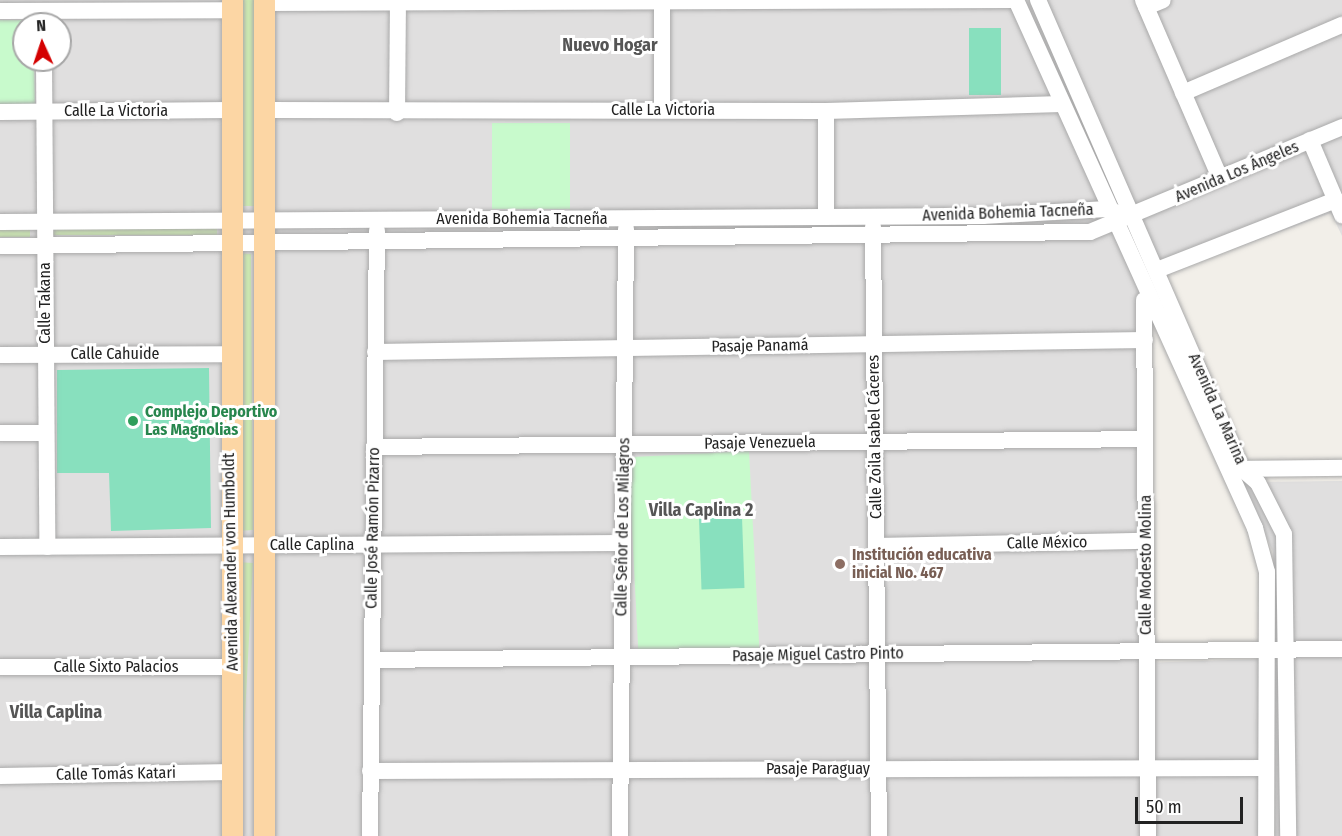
<!DOCTYPE html>
<meta charset="utf-8">
<style>
body{margin:0}
#map{position:relative;width:1342px;height:836px;overflow:hidden;background:#f2efe9;font-family:"Fira Sans Condensed",sans-serif}
div>[style]{position:absolute}
[style*='--x']{left:calc(var(--x)*1px);top:calc(var(--y)*1px);width:calc(var(--w)*1px);rotate:calc(var(--a)*1deg)}
.residential>*{inset:0;background:#e0dfdf}
.grass>*{inset:0;background:#cdebb0;transform-origin:0 0}
.park>*{inset:0;background:#c8facc;transform-origin:0 0}
.pitch>*{inset:0;background:#88e0be;transform-origin:0 0}
.roads{filter:drop-shadow(0 0 2px #a9a9a9) drop-shadow(0 0 2px #a9a9a9)}
.minor>*{height:16px;margin:-8px;padding:0 8px;transform-origin:8px;border-radius:8px;background:#fff}
.major>*{height:21px;margin:-10.5px;padding:0 10.5px;transform-origin:10.5px;border-radius:10.5px;background:#fcd6a4}
.dots>*{width:16px;height:16px;translate:-50% -50%;box-sizing:border-box;border:3px solid #fff;border-radius:50%}
span{translate:-50% -50%;white-space:nowrap;text-align:center;line-height:1.15;-webkit-text-stroke:6px #fff;paint-order:stroke}
.street-label{font-size:16px;color:#222}
.leisure-label{font-size:16px;color:#27864d;font-weight:700}
.left{translate:0 -50%;text-align:left}
.education-label{font-size:16px;color:#785e54;font-weight:700}
.neighbourhood-label{font-size:18px;color:#555;font-weight:700}
.north{position:absolute;left:12px;top:12px;width:60px;height:60px;box-sizing:border-box;background:#fff;border:2px solid #a7a7a7;border-radius:50%;rotate:357deg;font-size:16px;font-weight:700;line-height:24px;text-align:center;color:#222}
.north::after{content:'';display:block;margin:auto;width:21px;height:27px;background:#d40000;clip-path:polygon(50% 0,100% 100%,50% 72%,0 100%)}
.scale{position:absolute;left:1135px;top:797px;width:108px;height:27px;box-sizing:border-box;border:3px solid #222;border-top:0;padding-left:8px;font-size:18px;line-height:21px;white-space:nowrap;color:#222;-webkit-text-stroke:4px #fff;paint-order:stroke}
</style>
<div id="map">
<div class="residential">
<div style="clip-path:polygon(evenodd,0 0,1342px 0,1342px 236px,1331px 213px,1168px 273px,1139px 354px,1141px 663px,1260px 659px,1262px 836px,0 836px,0 0,24px 24px,60px 24px,60px 60px,24px 60px,24px 24px)"></div>
<div style="clip-path:polygon(1342px 481px,1342px 836px,1275px 836px,1273px 552px,1242px 482px)"></div>
</div>
<div class="grass">
<div style="left:240px;top:0;width:14px;height:206px"></div>
<div style="left:0;top:226px;width:30px;height:11px"></div>
<div style="left:52px;top:226px;width:165px;height:9px"></div>
<div style="clip-path:polygon(238px 253px,251px 254px,253px 530px,237px 531px)"></div>
<div style="left:236px;top:562px;width:17px;height:274px;rotate:3deg"></div>
</div>
<div class="park">
<div style="clip-path:polygon(0 20px,33px 20px,24px 24px,24px 60px,34px 60px,35px 104px,0 104px)"></div>
<div style="left:570px;top:123px;width:86px;height:78px;rotate:90deg"></div>
<div style="left:749px;top:451px;width:202px;height:121px;rotate:87deg"></div>
</div>
<div class="pitch">
<div style="left:969px;top:28px;width:32px;height:67px"></div>
<div style="clip-path:polygon(209px 368px,211px 528px,111px 531px,109px 473px,57px 473px,57px 370px)"></div>
<div style="left:742px;top:517px;width:71px;height:43px;rotate:88deg"></div>
</div>
<div class="roads">
<div class="minor">
<div style="--x:1016;--y:0;--w:580;--a:65.65"></div>
<div style="--x:1255;--y:528;--w:46;--a:74.7"></div>
<div style="--x:1267;--y:572;--w:264;--a:90.2"></div>
<div style="--x:1038;--y:0;--w:511;--a:66.49"></div>
<div style="--x:1242;--y:469;--w:21;--a:41"></div>
<div style="--x:1258;--y:483;--w:57;--a:63"></div>
<div style="--x:1284;--y:534;--w:302;--a:89.2"></div>
<div style="--x:1143;--y:0;--w:194;--a:66.6"></div>
<div style="--x:264;--y:3;--w:752;--a:-0.23"></div>
<div style="--x:1146;--y:7;--w:18;--a:-22"></div>
<div style="--x:0;--y:11;--w:232;--a:-0.2"></div>
<div style="--x:44;--y:60;--w:487;--a:89.6"></div>
<div style="--x:1183;--y:93;--w:173;--a:-23.2"></div>
<div style="--x:662;--y:109;--w:109;--a:-90"></div>
<div style="--x:264;--y:110;--w:562;--a:0.1"></div>
<div style="--x:826;--y:111;--w:236;--a:-1.7"></div>
<div style="--x:826;--y:111;--w:106;--a:90"></div>
<div style="--x:0;--y:112;--w:231;--a:-0.5"></div>
<div style="--x:397;--y:113;--w:113;--a:-89.5"></div>
<div style="--x:1310;--y:140;--w:82;--a:66.9"></div>
<div style="--x:0;--y:222;--w:983;--a:-0.35"></div>
<div style="--x:983;--y:216;--w:124;--a:-3.2"></div>
<div style="--x:1107;--y:209;--w:27;--a:20"></div>
<div style="--x:873;--y:227;--w:609;--a:89.44"></div>
<div style="--x:0;--y:246;--w:1090;--a:-0.74"></div>
<div style="--x:1090;--y:232;--w:273;--a:-22.6"></div>
<div style="--x:1157;--y:270;--w:192;--a:-21.4"></div>
<div style="--x:1144;--y:300;--w:536;--a:89.57"></div>
<div style="--x:375;--y:352;--w:770;--a:-0.89"></div>
<div style="--x:0;--y:355;--w:230;--a:-0.2"></div>
<div style="--x:0;--y:433;--w:46;--a:0"></div>
<div style="--x:374;--y:447;--w:771;--a:-0.59"></div>
<div style="--x:1238;--y:469;--w:104;--a:-0.6"></div>
<div style="--x:876;--y:546;--w:270;--a:-1.1"></div>
<div style="--x:0;--y:547;--w:623;--a:-0.37"></div>
<div style="--x:372;--y:660;--w:970;--a:-0.65"></div>
<div style="--x:0;--y:667;--w:232;--a:0"></div>
<div style="--x:370;--y:771;--w:896;--a:-0.19"></div>
<div style="--x:0;--y:776;--w:232;--a:-1"></div>
<div style="--x:370;--y:836;--w:605;--a:-89.34"></div>
<div style="--x:620;--y:836;--w:607;--a:-89.43"></div>
</div>
<div class="major">
<div style="--x:232;--y:836;--w:836;--a:-90"></div>
<div style="--x:264;--y:836;--w:836;--a:-90"></div>
</div>
</div>
<div class="dots">
<div style="left:133px;top:421px;background:#2e9e5b"></div>
<div style="left:840px;top:564px;background:#8d6e63"></div>
</div>
<div class="street-label">
<span style="left:663px;top:110px">Calle La Victoria</span>
<span style="left:116px;top:111px">Calle La Victoria</span>
<span style="left:1237px;top:172px;rotate:-23deg">Avenida Los Ángeles</span>
<span style="left:1008px;top:213px;rotate:-2deg">Avenida Bohemia Tacneña</span>
<span style="left:522px;top:219px">Avenida Bohemia Tacneña</span>
<span style="left:45px;top:303px;rotate:-90deg">Calle Takana</span>
<span style="left:760px;top:346px;rotate:-1deg">Pasaje Panamá</span>
<span style="left:115px;top:354px">Calle Cahuide</span>
<span style="left:1217px;top:409px;rotate:66deg">Avenida La Marina</span>
<span style="left:875px;top:437px;rotate:-91deg">Calle Zoila Isabel Cáceres</span>
<span style="left:760px;top:443px;rotate:-1deg">Pasaje Venezuela</span>
<span style="left:623px;top:527px;rotate:-89deg">Calle Señor de Los Milagros</span>
<span style="left:373px;top:528px;rotate:-89deg">Calle José Ramón Pizarro</span>
<span style="left:1047px;top:543px;rotate:-1deg">Calle México</span>
<span style="left:312px;top:545px">Calle Caplina</span>
<span style="left:231px;top:562px;rotate:-91deg">Avenida Alexander von Humboldt</span>
<span style="left:1146px;top:565px;rotate:-90deg">Calle Modesto Molina</span>
<span style="left:818px;top:655px;rotate:-1deg">Pasaje Miguel Castro Pinto</span>
<span style="left:116px;top:667px">Calle Sixto Palacios</span>
<span style="left:818px;top:769px">Pasaje Paraguay</span>
<span style="left:116px;top:774px;rotate:-1deg">Calle Tomás Katari</span>
</div>
<div class="leisure-label">
<span class="left" style="left:145px;top:421px">Complejo Deportivo<br>Las Magnolias</span>
</div>
<div class="education-label">
<span class="left" style="left:852px;top:564px">Institución educativa<br>inicial No. 467</span>
</div>
<div class="neighbourhood-label">
<span style="left:610px;top:45px">Nuevo Hogar</span>
<span style="left:701px;top:510px">Villa Caplina 2</span>
<span style="left:56px;top:712px">Villa Caplina</span>
</div>
<div class="north">N</div>
<div class="scale">50 m</div>
</div>
